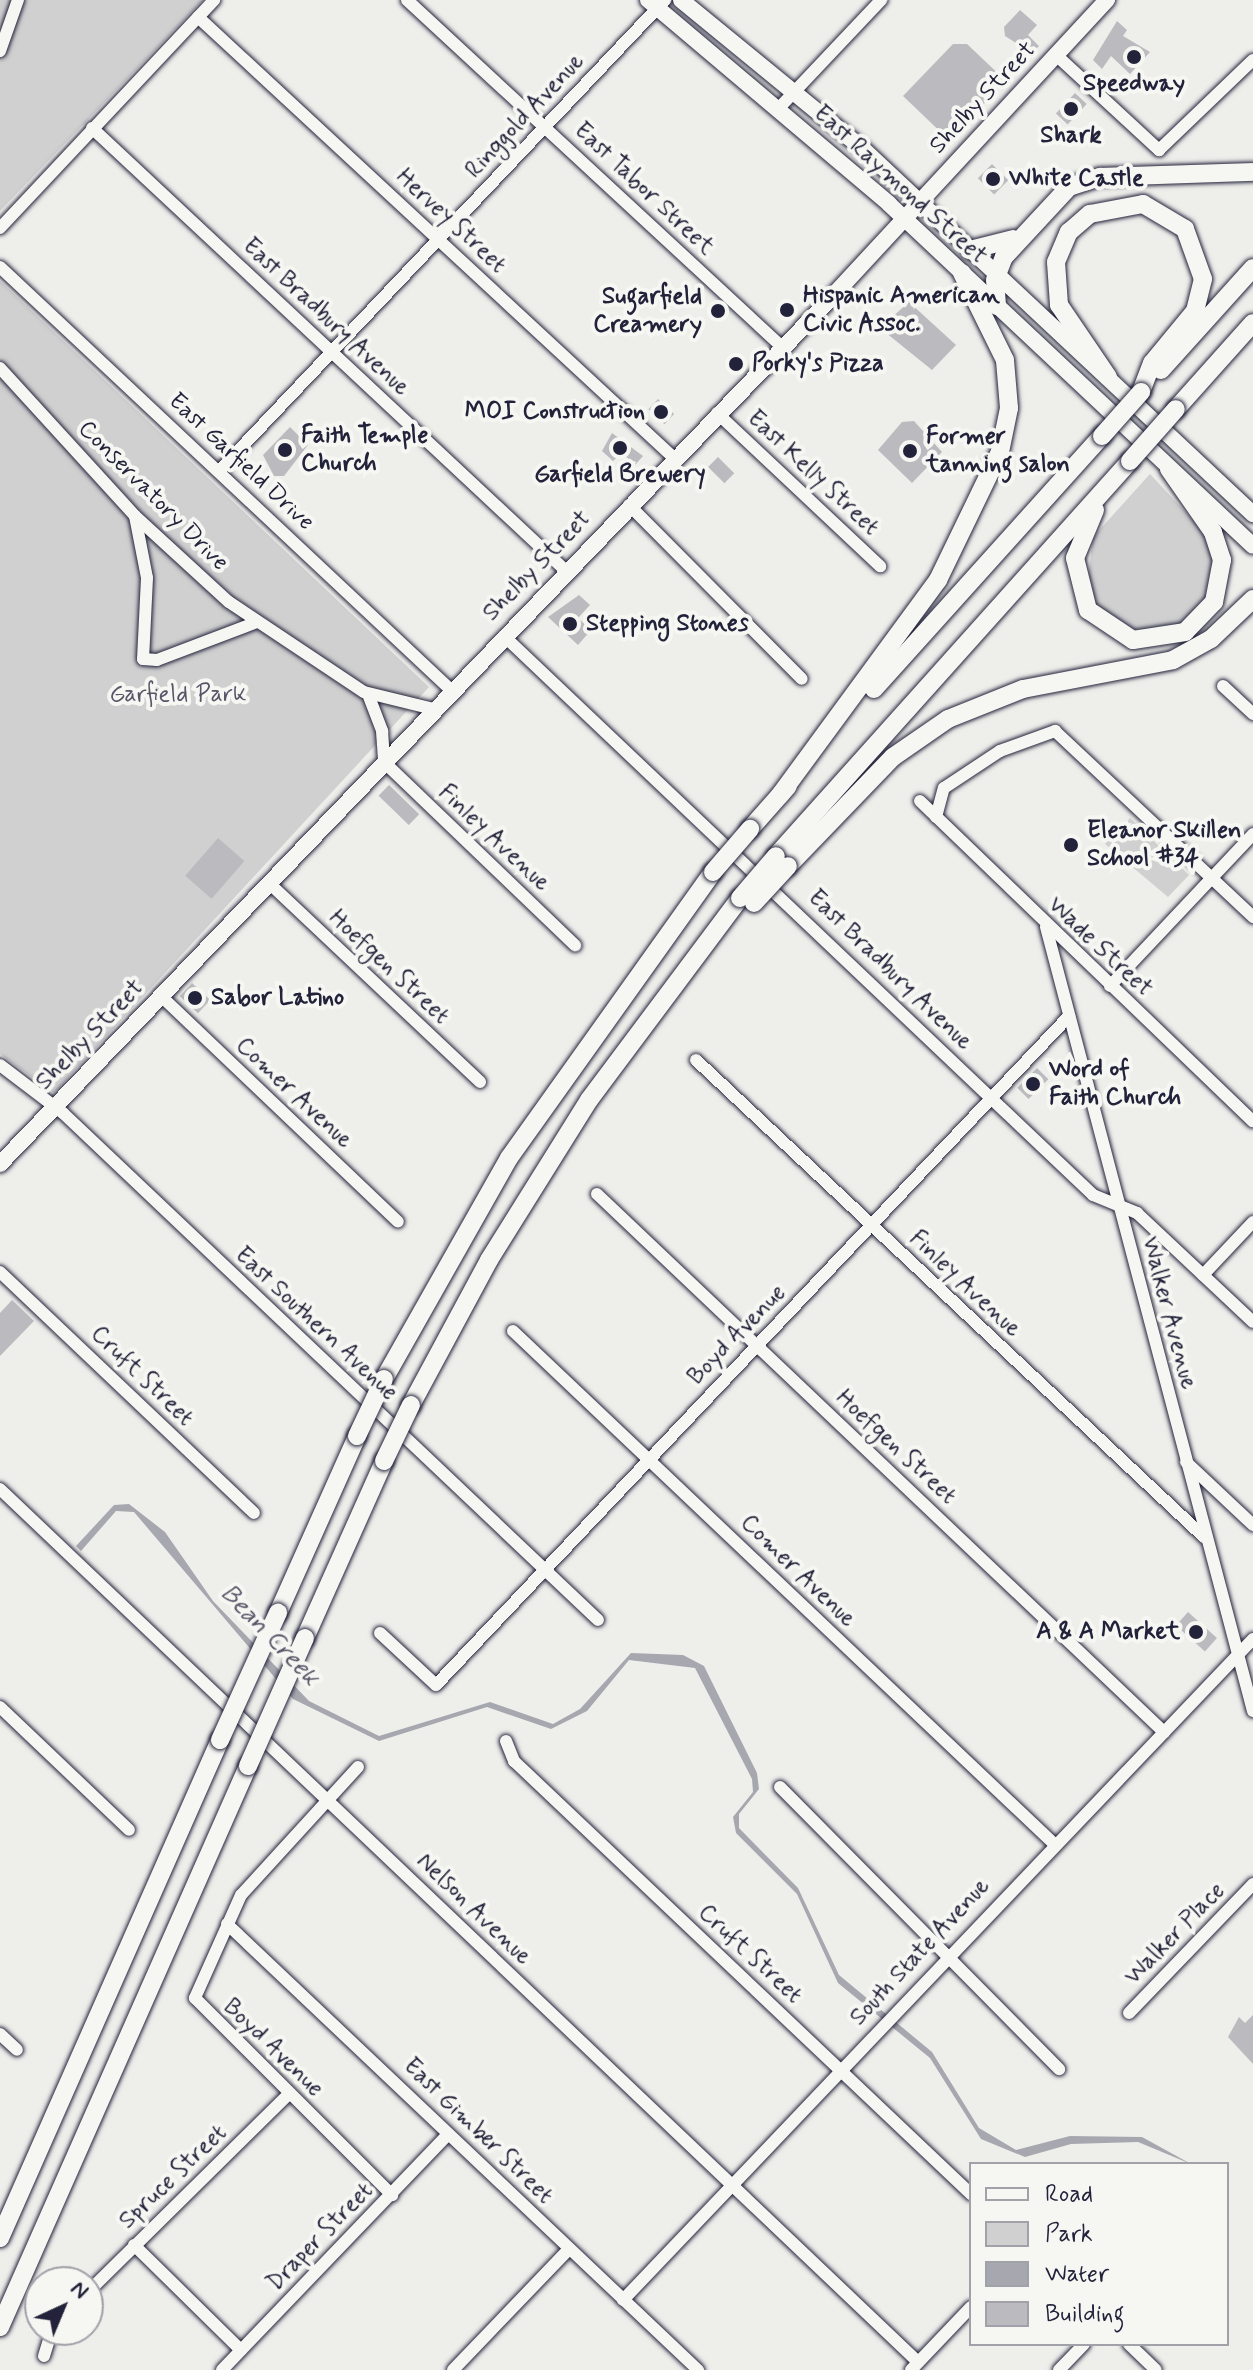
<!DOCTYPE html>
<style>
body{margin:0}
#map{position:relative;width:1253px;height:2370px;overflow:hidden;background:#eeeeeb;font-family:Mynerve,sans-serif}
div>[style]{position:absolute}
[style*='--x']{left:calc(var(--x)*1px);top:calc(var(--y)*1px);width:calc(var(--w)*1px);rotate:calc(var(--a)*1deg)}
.green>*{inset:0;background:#d0d0d1}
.water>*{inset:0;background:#a7a7af}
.building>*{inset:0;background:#bbbbbf;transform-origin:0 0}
.roads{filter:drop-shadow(0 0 2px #22223b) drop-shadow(0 0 2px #22223b)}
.minor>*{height:12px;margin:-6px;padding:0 6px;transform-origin:6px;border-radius:6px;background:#f6f6f2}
.major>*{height:16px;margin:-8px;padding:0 8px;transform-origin:8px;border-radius:8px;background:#f6f6f2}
.highway>*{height:18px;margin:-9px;padding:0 9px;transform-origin:9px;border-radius:9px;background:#f6f6f2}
.bridges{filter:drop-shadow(0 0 2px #22223b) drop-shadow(0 0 2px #22223b)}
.highway-bridge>*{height:18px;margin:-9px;padding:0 9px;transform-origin:9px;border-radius:9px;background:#f6f6f2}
.dots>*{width:22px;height:22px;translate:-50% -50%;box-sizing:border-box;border:4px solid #f6f6f2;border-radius:50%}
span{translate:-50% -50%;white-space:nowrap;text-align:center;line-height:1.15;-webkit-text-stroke:8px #f6f6f2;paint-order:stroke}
.poi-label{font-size:24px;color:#22223b;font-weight:700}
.left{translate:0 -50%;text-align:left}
.right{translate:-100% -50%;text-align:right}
.street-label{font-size:24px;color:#22223b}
.park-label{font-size:24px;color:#565668}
.water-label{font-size:26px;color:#575769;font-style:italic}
.legend{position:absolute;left:969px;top:2162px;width:260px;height:184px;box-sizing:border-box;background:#f6f6f2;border:2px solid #a1a1a9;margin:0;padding:10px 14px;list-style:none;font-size:24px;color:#22223b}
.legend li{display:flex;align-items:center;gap:16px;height:40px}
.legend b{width:40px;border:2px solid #a1a1a9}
.north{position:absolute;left:24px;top:2266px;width:80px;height:80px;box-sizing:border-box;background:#f6f6f2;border:2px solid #a1a1a9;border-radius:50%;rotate:44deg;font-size:22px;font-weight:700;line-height:32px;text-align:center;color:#22223b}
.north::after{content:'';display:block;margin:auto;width:28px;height:36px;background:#22223b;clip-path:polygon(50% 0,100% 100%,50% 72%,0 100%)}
</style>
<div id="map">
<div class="green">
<div style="clip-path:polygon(0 0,203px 0,0 211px)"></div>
<div style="clip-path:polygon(0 281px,429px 687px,54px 1093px,0 1054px)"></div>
<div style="clip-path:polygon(1150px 474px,1205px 533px,1217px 564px,1205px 606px,1176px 631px,1120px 628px,1099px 612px,1087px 587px,1093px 537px)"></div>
<div style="clip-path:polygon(1130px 818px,1189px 875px,1168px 897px,1105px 844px)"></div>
</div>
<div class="water">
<div style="clip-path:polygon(129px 1504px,165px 1532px,213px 1601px,309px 1701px,379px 1736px,490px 1702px,553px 1724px,580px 1709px,631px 1653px,683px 1655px,704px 1666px,757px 1773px,759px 1789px,739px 1814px,739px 1828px,798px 1888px,839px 1975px,932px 2052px,979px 2128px,1016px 2150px,1070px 2136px,1142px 2137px,1191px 2164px,1138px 2142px,1071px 2144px,1025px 2157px,981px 2139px,930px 2058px,838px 1983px,797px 1894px,736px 1833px,733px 1817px,753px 1792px,752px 1779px,695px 1668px,629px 1660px,587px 1711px,551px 1729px,487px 1707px,379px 1741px,293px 1699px,134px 1512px,116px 1511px,81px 1551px,76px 1546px,114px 1505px)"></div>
</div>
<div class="building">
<div style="clip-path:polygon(1020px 10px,1037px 25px,1028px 35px,1039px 46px,1032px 53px,1005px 36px,1004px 27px)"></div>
<div style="clip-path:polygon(1117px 21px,1127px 30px,1123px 36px,1150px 52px,1130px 74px,1111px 56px,1102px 69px,1093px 60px)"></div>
<div style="clip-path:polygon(953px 44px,967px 44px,1006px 81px,949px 140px,903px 96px)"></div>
<div style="left:1075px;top:93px;width:16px;height:28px;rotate:43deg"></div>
<div style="left:992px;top:164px;width:23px;height:20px;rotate:45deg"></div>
<div style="clip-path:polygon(909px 302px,956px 345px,932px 370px,880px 328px)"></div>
<div style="left:658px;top:399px;width:22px;height:14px;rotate:43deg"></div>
<div style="clip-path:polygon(914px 421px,942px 452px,912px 483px,878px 450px,902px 422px)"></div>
<div style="clip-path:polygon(290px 427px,308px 445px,284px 476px,274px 476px,263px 455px)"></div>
<div style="clip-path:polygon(612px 433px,643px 456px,635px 465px,622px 453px,613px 461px,602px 451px)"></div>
<div style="left:718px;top:457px;width:23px;height:14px;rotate:45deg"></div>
<div style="clip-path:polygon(579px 595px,590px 605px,578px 618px,591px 630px,578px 645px,548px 617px)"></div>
<div style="left:389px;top:785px;width:42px;height:15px;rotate:44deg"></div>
<div style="left:218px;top:838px;width:35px;height:50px;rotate:41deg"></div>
<div style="left:192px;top:983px;width:25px;height:18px;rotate:43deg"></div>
<div style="left:1037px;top:1068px;width:16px;height:28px;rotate:45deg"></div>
<div style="clip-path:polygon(12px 1300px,34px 1321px,0 1356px,0 1313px)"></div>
<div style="left:1188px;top:1612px;width:39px;height:18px;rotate:42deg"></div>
<div style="clip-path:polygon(1253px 2015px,1253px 2064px,1228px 2037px,1239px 2017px,1245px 2023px)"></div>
</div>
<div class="roads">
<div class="minor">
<div style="--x:407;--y:0;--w:510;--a:42.77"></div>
<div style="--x:198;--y:17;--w:649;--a:42.81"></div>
<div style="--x:0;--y:51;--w:54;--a:-70.6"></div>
<div style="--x:1055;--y:54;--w:142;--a:42.7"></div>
<div style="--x:1159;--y:150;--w:130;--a:-43.8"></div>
<div style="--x:779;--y:108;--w:149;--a:-46.6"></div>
<div style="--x:92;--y:128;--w:649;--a:43.06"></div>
<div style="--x:0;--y:228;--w:313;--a:-46.8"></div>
<div style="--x:0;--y:267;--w:620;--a:43.17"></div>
<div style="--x:0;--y:368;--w:200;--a:47.6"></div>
<div style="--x:135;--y:516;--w:127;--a:42.5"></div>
<div style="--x:229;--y:602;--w:162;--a:33.7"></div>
<div style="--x:364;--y:692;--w:72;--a:13.7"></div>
<div style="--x:717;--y:413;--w:224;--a:43.2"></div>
<div style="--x:219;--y:471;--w:649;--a:-46.56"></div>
<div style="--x:629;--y:505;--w:245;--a:45.2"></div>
<div style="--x:135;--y:516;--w:63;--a:79"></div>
<div style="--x:147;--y:578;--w:81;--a:92.8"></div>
<div style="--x:143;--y:659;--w:14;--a:4"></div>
<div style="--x:157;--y:660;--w:107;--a:-20.8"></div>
<div style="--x:504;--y:636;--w:812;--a:43.5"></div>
<div style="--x:1093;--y:1195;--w:48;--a:22.2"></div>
<div style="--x:1137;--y:1213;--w:159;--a:43.2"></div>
<div style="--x:1223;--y:686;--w:41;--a:43"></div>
<div style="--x:368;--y:694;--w:40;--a:69"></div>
<div style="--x:382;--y:731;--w:31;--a:86"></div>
<div style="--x:384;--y:762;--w:265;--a:43.8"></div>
<div style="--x:920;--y:801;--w:462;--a:43.9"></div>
<div style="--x:936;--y:817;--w:30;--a:-75"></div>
<div style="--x:944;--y:788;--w:67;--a:-33.5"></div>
<div style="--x:1000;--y:751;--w:59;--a:-20"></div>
<div style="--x:1055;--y:731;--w:272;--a:43.2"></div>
<div style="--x:269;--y:883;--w:290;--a:43.3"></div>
<div style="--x:1046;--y:927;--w:811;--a:75.21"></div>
<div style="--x:1110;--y:986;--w:209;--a:-46.7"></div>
<div style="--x:161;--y:996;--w:327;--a:43.6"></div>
<div style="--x:696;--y:1060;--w:697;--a:43.2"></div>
<div style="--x:0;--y:1065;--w:79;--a:37.3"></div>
<div style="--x:63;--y:1113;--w:737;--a:43.46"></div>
<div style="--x:597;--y:1194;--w:782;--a:43.5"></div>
<div style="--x:0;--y:1272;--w:350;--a:43.5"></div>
<div style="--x:1203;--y:1275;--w:73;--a:-46.7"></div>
<div style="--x:513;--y:1331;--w:743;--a:43.47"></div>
<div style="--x:1186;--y:1462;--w:92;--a:43.2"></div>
<div style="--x:0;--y:1489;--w:1267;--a:43.56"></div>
<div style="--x:380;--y:1633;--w:76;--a:42.9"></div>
<div style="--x:436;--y:1685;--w:921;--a:-46.58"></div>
<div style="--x:0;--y:1707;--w:178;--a:43.6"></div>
<div style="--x:506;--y:1741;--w:22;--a:68"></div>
<div style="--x:514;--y:1761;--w:630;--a:43.46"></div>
<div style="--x:358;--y:1767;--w:173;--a:132.4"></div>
<div style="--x:241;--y:1895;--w:113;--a:114.1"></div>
<div style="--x:195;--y:1998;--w:279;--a:45"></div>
<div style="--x:780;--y:1787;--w:397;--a:45.3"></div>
<div style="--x:227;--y:1924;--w:649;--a:43.44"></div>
<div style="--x:1129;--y:2013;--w:179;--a:-46.1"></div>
<div style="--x:0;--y:2034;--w:23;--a:43"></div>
<div style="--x:134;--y:2245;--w:150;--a:44.5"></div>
<div style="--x:88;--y:2292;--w:282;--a:-44.6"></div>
<div style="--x:623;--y:2300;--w:913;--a:-46.38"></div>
<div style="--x:1129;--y:2344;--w:37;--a:44"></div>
<div style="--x:44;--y:2356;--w:27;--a:-73"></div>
<div style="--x:222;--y:2370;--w:327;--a:-46.2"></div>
<div style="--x:453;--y:2370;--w:168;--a:-46.2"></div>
<div style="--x:911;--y:2370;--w:87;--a:-46.4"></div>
<div style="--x:1059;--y:2370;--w:36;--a:-46"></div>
</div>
<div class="major">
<div style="--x:648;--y:0;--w:316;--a:40.2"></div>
<div style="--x:889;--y:204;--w:499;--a:43.2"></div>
<div style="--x:681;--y:0;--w:234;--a:39.3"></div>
<div style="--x:862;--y:148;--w:536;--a:43.11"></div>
<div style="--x:0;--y:1164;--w:1199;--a:-46.18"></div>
<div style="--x:830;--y:299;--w:408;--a:-47.2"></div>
</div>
<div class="highway">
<div style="--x:970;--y:250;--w:44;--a:-14.3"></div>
<div style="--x:997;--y:306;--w:26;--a:-94"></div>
<div style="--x:995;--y:280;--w:25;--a:-69"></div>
<div style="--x:1004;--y:257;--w:96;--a:-47.1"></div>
<div style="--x:1069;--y:187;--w:33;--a:-18"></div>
<div style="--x:1100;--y:177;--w:153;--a:-1.9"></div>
<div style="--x:1161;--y:370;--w:137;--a:-48"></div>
<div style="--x:1108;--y:377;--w:87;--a:-124.2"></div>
<div style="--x:1059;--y:305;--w:43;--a:-94"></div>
<div style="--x:1056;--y:262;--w:33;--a:-67"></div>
<div style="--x:1069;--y:232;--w:28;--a:-41"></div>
<div style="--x:1090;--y:214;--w:54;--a:-10.7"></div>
<div style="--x:1143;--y:204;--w:49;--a:30.8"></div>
<div style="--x:1185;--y:229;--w:53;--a:70.2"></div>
<div style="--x:1203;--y:279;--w:33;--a:104"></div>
<div style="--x:1195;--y:311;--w:67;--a:129.6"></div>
<div style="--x:1152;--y:363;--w:31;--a:111"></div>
<div style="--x:1176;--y:409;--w:115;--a:-48.2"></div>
<div style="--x:1095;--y:510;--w:52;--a:112.6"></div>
<div style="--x:1075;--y:558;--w:54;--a:76"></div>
<div style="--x:1088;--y:610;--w:54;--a:33.7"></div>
<div style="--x:1133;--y:640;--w:53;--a:-8.7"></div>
<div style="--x:1185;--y:632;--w:42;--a:-46"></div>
<div style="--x:1214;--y:602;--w:43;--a:-79.2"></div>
<div style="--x:1222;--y:560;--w:29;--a:-108"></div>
<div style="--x:1213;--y:532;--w:77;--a:-124.9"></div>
<div style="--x:874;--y:689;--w:341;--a:-48"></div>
<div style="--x:780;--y:795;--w:267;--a:-53.7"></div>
<div style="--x:938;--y:580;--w:142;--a:-64.2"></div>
<div style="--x:1000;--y:452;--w:45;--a:-78.4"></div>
<div style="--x:1009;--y:408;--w:48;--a:-94.8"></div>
<div style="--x:1005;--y:360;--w:97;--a:-116.3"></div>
<div style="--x:750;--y:829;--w:57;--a:-48.5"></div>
<div style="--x:776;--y:856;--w:530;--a:-48.13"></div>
<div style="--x:788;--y:866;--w:151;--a:-46.1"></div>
<div style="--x:893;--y:757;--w:67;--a:-34.6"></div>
<div style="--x:948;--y:719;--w:81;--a:-21.8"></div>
<div style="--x:1023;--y:689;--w:153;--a:-10.9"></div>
<div style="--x:1173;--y:660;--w:43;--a:-28.9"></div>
<div style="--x:1211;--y:639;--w:58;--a:-43.6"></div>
<div style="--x:384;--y:1379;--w:254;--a:-60.5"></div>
<div style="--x:509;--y:1158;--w:351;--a:-54.5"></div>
<div style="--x:411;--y:1405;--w:165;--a:-61.7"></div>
<div style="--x:489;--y:1260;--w:189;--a:-58"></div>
<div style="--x:589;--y:1100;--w:252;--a:-53.2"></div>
<div style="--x:278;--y:1613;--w:194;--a:-65.9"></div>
<div style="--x:305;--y:1638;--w:194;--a:-65.9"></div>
<div style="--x:0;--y:2238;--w:544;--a:-66.17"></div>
<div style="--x:0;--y:2327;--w:613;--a:-66.15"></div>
</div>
</div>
<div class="bridges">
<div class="highway-bridge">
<div style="--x:1102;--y:436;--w:59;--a:-48.4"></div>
<div style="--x:1130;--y:461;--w:69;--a:-48.5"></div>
<div style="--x:713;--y:872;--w:57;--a:-49.3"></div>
<div style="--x:740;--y:898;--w:55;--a:-49.4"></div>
<div style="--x:754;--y:903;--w:50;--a:-47.4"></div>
<div style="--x:357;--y:1436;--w:63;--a:-64.7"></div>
<div style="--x:384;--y:1461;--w:62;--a:-64.3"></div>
<div style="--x:220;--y:1740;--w:140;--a:-65.5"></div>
<div style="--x:248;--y:1766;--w:140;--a:-66"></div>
</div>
</div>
<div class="dots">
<div style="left:1134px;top:57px;background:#22223b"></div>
<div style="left:1071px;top:109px;background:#22223b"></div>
<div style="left:993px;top:179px;background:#22223b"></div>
<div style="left:787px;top:310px;background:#22223b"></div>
<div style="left:718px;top:311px;background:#22223b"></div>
<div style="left:736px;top:364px;background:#22223b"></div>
<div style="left:661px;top:412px;background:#22223b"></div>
<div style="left:620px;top:448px;background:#22223b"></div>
<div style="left:285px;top:450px;background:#22223b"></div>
<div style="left:910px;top:451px;background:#22223b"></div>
<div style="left:570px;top:624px;background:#22223b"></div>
<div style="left:1071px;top:845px;background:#22223b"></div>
<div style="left:195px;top:998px;background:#22223b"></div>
<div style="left:1033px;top:1084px;background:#22223b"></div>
<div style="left:1196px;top:1632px;background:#22223b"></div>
</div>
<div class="poi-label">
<span style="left:1134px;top:84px">Speedway</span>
<span style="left:1071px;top:136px">Shark</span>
<span class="left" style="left:1009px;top:179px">White Castle</span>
<span class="left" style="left:803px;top:310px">Hispanic American<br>Civic Assoc.</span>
<span class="right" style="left:702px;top:311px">Sugarfield<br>Creamery</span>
<span class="left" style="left:752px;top:364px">Porky's Pizza</span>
<span class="right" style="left:645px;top:412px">MOI Construction</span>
<span class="left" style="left:301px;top:450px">Faith Temple<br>Church</span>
<span class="left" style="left:926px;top:451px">Former<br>tanning salon</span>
<span style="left:620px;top:475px">Garfield Brewery</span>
<span class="left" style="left:586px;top:624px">Stepping Stones</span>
<span class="left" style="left:1087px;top:845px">Eleanor Skillen<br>School #34</span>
<span class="left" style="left:211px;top:998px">Sabor Latino</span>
<span class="left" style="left:1049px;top:1084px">Word of<br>Faith Church</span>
<span class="right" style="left:1180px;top:1632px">A &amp; A Market</span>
</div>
<div class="street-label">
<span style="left:983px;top:98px;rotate:-47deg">Shelby Street</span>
<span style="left:525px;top:116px;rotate:-47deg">Ringgold Avenue</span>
<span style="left:900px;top:185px;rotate:42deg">East Raymond Street</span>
<span style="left:644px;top:189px;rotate:43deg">East Tabor Street</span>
<span style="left:451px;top:221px;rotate:43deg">Hervey Street</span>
<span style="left:326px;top:317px;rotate:43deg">East Bradbury Avenue</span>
<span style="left:241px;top:462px;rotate:43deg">East Garfield Drive</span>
<span style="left:813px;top:473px;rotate:43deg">East Kelly Street</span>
<span style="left:153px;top:496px;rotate:45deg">Conservatory Drive</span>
<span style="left:537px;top:566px;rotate:-46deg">Shelby Street</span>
<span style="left:494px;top:838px;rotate:43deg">Finley Avenue</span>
<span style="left:1100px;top:947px;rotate:43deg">Wade Street</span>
<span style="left:389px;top:967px;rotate:43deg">Hoefgen Street</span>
<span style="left:890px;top:970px;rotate:44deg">East Bradbury Avenue</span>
<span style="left:90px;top:1035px;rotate:-46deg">Shelby Street</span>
<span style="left:294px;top:1093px;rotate:43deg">Comer Avenue</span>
<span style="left:965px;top:1284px;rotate:43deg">Finley Avenue</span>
<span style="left:1169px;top:1313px;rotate:75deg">Walker Avenue</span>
<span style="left:316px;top:1324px;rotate:43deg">East Southern Avenue</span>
<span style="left:737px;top:1335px;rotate:-46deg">Boyd Avenue</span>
<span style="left:142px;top:1376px;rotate:44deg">Cruft Street</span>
<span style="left:896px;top:1447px;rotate:43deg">Hoefgen Street</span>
<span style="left:798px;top:1571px;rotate:44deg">Comer Avenue</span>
<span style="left:474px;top:1909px;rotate:44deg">Nelson Avenue</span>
<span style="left:1175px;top:1934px;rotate:-46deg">Walker Place</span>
<span style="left:920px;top:1952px;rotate:-47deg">South State Avenue</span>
<span style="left:750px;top:1954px;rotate:43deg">Cruft Street</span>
<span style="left:273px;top:2048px;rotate:44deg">Boyd Avenue</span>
<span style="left:478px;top:2131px;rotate:44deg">East Gimber Street</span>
<span style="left:173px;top:2177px;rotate:-44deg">Spruce Street</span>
<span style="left:320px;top:2237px;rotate:-46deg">Draper Street</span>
</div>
<div class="park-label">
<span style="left:178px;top:695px">Garfield Park</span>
</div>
<div class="water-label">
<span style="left:269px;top:1636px;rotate:46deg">Bean Creek</span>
</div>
<ul class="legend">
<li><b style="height:10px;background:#f6f6f2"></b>Road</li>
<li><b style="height:22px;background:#d0d0d1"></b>Park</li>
<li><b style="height:22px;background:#a7a7af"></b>Water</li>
<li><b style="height:22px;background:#bbbbbf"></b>Building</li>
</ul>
<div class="north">N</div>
</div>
